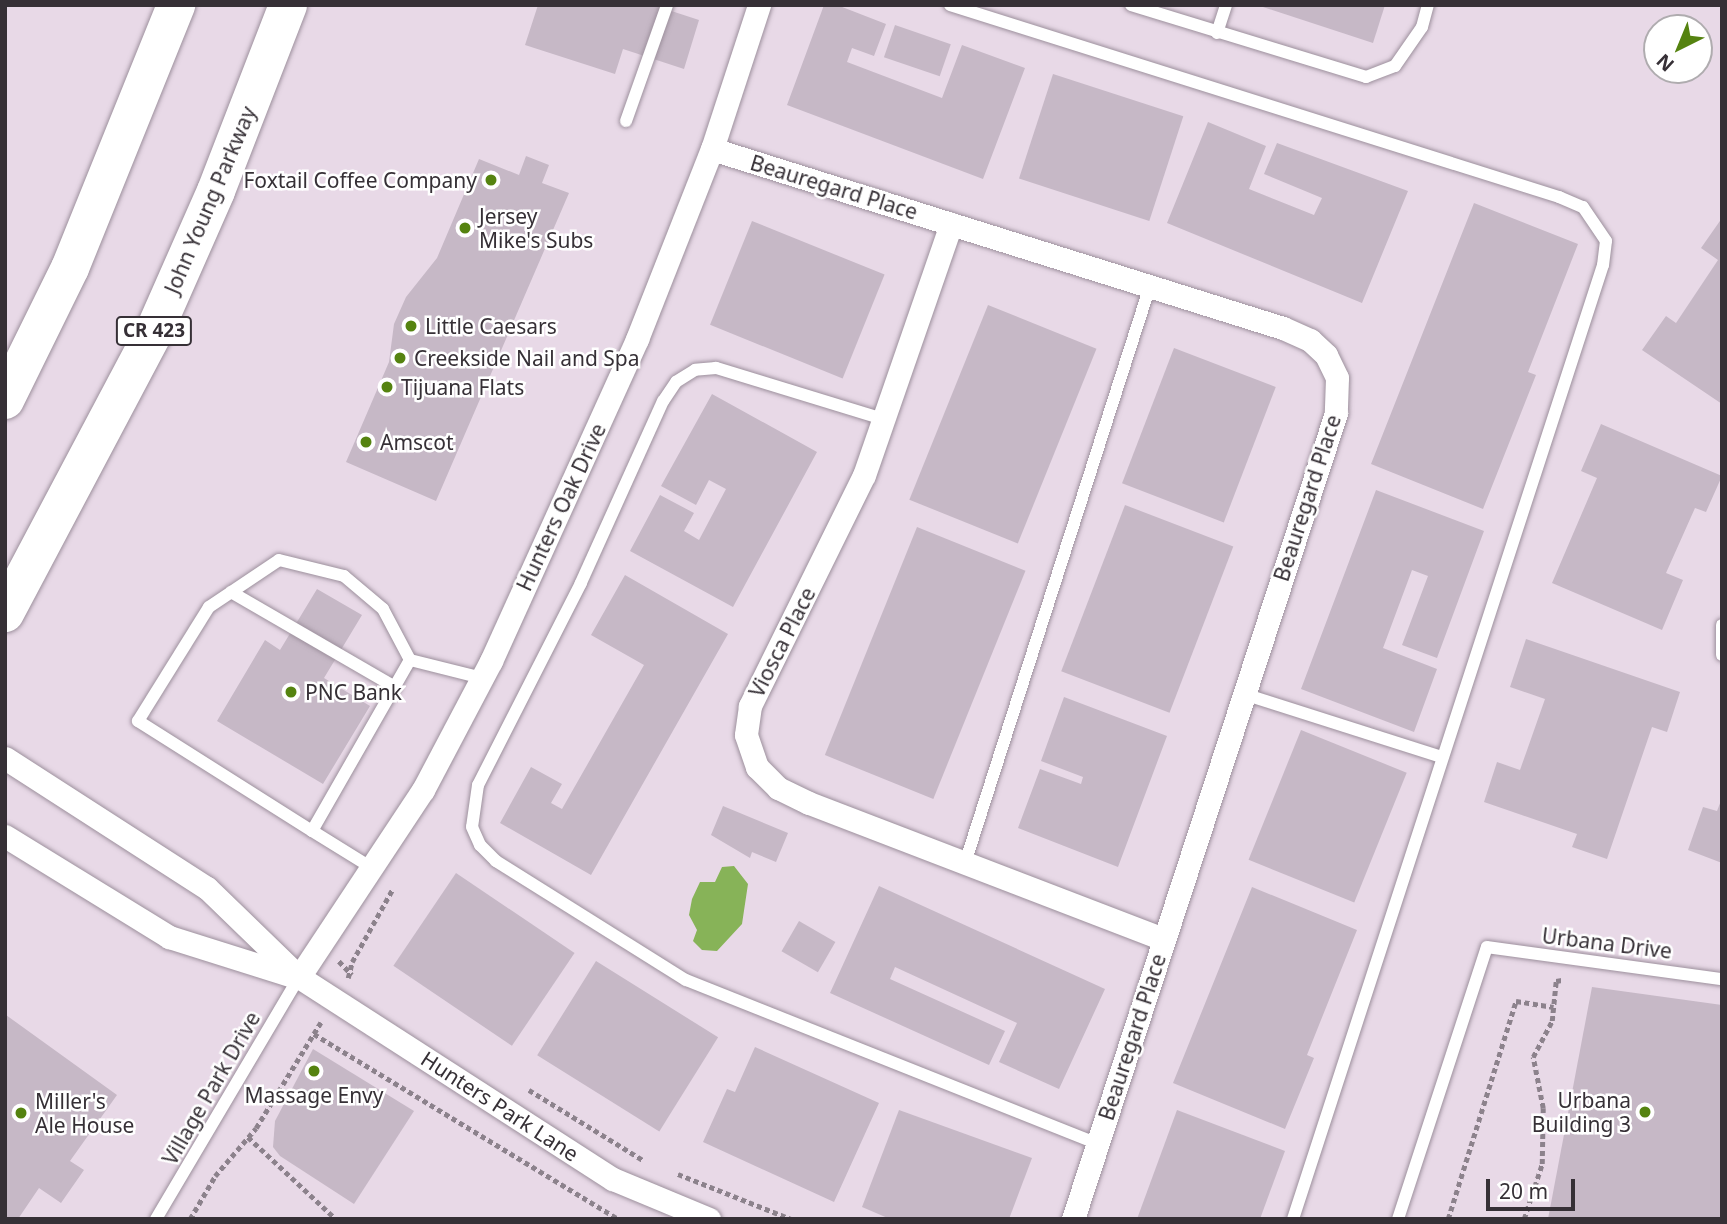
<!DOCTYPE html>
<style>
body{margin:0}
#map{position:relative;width:1727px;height:1224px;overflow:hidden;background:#e8d9e7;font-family:"Noto Sans",sans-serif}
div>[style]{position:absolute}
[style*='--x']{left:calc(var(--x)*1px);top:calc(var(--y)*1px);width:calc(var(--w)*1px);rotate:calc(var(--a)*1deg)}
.water>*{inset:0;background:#87b358}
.building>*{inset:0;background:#c6b8c6;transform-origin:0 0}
.path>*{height:4.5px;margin-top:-2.25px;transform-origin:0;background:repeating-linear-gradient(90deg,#8c828c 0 5px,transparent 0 8.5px)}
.roads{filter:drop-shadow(0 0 2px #9d909d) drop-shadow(0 0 2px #9d909d)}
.lane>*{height:12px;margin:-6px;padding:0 6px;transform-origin:6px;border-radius:6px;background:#fff}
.street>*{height:23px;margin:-11.5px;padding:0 11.5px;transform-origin:11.5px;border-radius:11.5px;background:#fff}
.highway>*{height:38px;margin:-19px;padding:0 19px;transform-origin:19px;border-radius:19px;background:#fff}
.dots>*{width:19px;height:19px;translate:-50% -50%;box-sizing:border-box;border:4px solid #fff;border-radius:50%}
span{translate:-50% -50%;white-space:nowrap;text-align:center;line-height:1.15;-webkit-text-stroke:5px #fff;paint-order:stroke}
.shield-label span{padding:2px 5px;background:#fff;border:2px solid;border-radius:5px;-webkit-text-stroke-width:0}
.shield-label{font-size:19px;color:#363036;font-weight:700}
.poi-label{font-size:21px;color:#363036}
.right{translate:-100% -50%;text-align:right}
.left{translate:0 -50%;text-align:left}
.street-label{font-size:21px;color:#363036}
.frame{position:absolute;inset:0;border:7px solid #363036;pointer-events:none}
.north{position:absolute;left:1643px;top:14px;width:70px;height:70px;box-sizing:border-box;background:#fff;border:2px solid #afacaf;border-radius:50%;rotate:223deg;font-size:19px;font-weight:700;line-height:28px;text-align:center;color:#363036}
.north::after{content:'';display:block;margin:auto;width:24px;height:32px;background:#558310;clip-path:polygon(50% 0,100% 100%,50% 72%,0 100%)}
.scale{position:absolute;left:1486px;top:1179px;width:89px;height:32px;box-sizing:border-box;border:4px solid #363036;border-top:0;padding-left:9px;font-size:21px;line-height:24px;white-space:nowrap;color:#363036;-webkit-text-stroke:5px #fff;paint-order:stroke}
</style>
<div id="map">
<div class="water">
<div style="clip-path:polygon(734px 866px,748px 884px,742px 924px,717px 951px,702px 950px,693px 941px,697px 930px,689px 915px,692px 899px,700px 882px,715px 882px,722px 867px)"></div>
</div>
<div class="building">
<div style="clip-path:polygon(538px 5px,653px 5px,699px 20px,684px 69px,623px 49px,615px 74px,525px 45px)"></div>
<div style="clip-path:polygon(824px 5px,837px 5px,886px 24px,874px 56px,852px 48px,847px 62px,942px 98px,962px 45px,1025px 68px,983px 179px,787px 105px)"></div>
<div style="clip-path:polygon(1257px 5px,1385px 5px,1373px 43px)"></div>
<div style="left:895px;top:25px;width:59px;height:34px;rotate:19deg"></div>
<div style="left:1053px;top:74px;width:137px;height:110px;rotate:18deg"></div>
<div style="clip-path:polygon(1208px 122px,1266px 146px,1249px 189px,1314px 215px,1322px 198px,1264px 174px,1277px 143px,1408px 191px,1362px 303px,1167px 223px)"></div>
<div style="clip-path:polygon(526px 156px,549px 165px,542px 183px,569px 193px,436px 501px,346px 462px,389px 362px,394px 324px,406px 297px,437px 258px,479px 159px,519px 175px)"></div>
<div style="clip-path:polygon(1474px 203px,1578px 244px,1528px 372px,1536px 375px,1483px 509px,1371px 464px)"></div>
<div style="clip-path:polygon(1722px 218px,1722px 404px,1642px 350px,1666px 316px,1676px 323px,1718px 260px,1701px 248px)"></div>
<div style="left:752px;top:221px;width:143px;height:112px;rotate:22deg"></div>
<div style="left:988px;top:305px;width:117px;height:210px;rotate:22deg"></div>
<div style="left:1174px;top:348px;width:109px;height:145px;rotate:21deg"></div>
<div style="clip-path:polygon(712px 394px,817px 452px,733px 607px,630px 551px,660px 495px,694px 513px,684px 531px,699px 540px,726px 489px,709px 480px,696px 505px,661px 486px)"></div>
<div style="clip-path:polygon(1601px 424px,1722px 476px,1706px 512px,1695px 508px,1666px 573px,1683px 580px,1662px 630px,1552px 583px,1597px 478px,1581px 471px)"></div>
<div style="clip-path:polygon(1376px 490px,1484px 531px,1437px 658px,1402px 645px,1428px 576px,1412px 570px,1383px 648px,1437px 669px,1414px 732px,1301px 689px)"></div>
<div style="left:1125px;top:505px;width:116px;height:178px;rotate:21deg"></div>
<div style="left:917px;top:527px;width:117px;height:246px;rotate:22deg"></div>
<div style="clip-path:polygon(625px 575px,728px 634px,591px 875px,500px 823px,531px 767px,562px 784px,551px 803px,562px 809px,644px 665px,591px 635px)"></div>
<div style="clip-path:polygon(317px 589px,362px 615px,324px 678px,370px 706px,323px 784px,217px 721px,265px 640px,280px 650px)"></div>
<div style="clip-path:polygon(1526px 639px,1680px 692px,1667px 732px,1652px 727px,1607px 859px,1572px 847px,1577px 834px,1484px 802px,1497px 762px,1520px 770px,1545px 699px,1510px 687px)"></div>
<div style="clip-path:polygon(1064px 697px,1167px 736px,1118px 867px,1018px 828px,1040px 769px,1081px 784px,1083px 777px,1041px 761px)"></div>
<div style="left:1301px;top:730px;width:114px;height:140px;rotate:22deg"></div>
<div style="clip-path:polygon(1722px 798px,1722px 863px,1688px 850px,1703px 807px,1717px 811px)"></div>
<div style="clip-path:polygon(723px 806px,788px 833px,776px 862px,752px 852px,750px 858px,711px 835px)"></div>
<div style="left:456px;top:873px;width:143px;height:112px;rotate:34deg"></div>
<div style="clip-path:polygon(879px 886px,1105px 989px,1059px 1089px,999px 1062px,1017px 1023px,895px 967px,890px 979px,1005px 1031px,989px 1065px,830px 993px)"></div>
<div style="clip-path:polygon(1252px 887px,1357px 930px,1307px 1055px,1314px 1058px,1285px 1129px,1173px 1083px)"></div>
<div style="left:799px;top:921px;width:42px;height:35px;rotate:30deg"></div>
<div style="left:596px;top:961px;width:144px;height:111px;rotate:32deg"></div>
<div style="clip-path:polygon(1592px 987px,1722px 1005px,1722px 1219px,1548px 1219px)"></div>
<div style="clip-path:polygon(6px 1015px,117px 1095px,70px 1161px,84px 1170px,61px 1203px,39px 1188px,18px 1219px,5px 1219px)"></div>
<div style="clip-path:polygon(755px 1047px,879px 1103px,834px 1202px,703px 1142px,727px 1089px,735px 1092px)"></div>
<div style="clip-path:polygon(313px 1049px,414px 1111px,354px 1204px,280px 1156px,273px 1147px,275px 1121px)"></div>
<div style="clip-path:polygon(899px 1110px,1032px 1158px,1009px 1219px,890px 1219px,862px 1207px)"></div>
<div style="clip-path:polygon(1177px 1110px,1285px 1151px,1260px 1219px,1137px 1219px)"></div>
</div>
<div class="path">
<div style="--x:339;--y:961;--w:19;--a:47"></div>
<div style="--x:348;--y:978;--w:16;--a:-76"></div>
<div style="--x:352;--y:962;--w:82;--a:-60.9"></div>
<div style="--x:314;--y:1034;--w:356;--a:31.3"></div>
<div style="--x:529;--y:1090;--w:134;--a:31.6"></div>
<div style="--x:248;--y:1137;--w:120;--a:43"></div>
<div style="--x:678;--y:1174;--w:122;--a:21.7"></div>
<div style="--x:190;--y:1219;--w:50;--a:-59.8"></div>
<div style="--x:215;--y:1176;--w:63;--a:-49.5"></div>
<div style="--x:256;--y:1128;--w:124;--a:-58.5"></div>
<div style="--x:1448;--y:1219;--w:228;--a:-72.7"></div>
<div style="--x:1516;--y:1001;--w:38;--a:9"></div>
<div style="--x:1524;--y:1219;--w:58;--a:-71.9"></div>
<div style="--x:1542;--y:1164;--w:56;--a:-89"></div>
<div style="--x:1543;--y:1108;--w:52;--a:-101.1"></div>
<div style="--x:1533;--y:1057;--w:41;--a:-62.2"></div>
<div style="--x:1552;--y:1021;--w:40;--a:-84.3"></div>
<div style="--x:1556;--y:981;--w:6;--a:-9"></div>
</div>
<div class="roads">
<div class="lane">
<div style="--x:950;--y:5;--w:639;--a:17.5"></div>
<div style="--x:1559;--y:197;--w:26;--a:23"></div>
<div style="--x:1583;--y:207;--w:41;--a:55.9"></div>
<div style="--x:1606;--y:241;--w:24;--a:97"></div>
<div style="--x:1603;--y:265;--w:1003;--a:108"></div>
<div style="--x:1131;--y:5;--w:246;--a:17"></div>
<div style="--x:1366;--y:77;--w:31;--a:-21"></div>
<div style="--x:1395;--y:66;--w:47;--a:-55.3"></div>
<div style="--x:1422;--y:27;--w:23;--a:-75"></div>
<div style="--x:1217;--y:33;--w:29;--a:-72"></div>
<div style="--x:626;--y:121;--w:123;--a:-70.5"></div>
<div style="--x:883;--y:419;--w:175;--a:-163"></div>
<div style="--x:716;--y:368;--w:21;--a:175"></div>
<div style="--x:695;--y:370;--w:22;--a:148"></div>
<div style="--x:676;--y:382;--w:23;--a:124"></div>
<div style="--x:663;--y:401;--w:200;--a:114.3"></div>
<div style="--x:581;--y:583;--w:227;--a:117"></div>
<div style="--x:478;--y:785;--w:42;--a:98.1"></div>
<div style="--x:472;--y:827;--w:20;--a:66"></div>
<div style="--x:480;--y:845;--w:23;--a:45"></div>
<div style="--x:496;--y:861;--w:224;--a:32.1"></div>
<div style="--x:686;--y:980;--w:443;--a:21.7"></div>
<div style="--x:231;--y:592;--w:190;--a:30.1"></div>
<div style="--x:1722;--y:625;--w:30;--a:90"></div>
<div style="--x:1244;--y:694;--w:208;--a:17.7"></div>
<div style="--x:312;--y:831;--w:206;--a:-147.7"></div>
<div style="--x:138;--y:721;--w:134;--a:-58.1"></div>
<div style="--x:209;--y:607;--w:84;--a:-33.9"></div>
<div style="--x:279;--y:560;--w:67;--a:13.8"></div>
<div style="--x:344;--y:576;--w:51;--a:40.2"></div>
<div style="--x:383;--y:609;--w:58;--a:62.1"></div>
<div style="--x:965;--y:863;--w:606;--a:-72.22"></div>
<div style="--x:372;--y:868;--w:70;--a:-148.3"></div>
<div style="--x:312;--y:831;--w:197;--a:-60.2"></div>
<div style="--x:410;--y:660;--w:74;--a:14"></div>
<div style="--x:156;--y:1219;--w:281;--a:-59.4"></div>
<div style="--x:1398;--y:1219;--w:286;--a:-71.9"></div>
<div style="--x:1487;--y:947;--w:237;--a:7.8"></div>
</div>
<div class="street">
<div style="--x:712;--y:149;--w:598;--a:17.41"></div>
<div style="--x:1283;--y:328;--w:30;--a:24"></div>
<div style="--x:1310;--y:340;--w:22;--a:43"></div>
<div style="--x:1326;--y:355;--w:25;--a:64"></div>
<div style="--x:1337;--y:378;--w:35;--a:92"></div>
<div style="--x:1336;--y:413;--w:848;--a:108.07"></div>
<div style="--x:951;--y:224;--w:266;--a:109.1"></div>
<div style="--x:864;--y:475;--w:258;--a:116.3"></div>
<div style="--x:750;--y:706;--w:29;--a:98"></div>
<div style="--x:746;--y:735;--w:34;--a:71"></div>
<div style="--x:757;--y:767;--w:30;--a:45"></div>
<div style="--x:778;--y:788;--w:34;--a:26"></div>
<div style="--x:809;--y:803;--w:379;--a:21"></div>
<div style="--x:5;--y:758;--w:240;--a:32.8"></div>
<div style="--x:207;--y:888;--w:128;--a:44.1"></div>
<div style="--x:299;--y:977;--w:373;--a:32.8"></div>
<div style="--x:613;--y:1179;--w:104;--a:22.6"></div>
<div style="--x:5;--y:836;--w:193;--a:31.6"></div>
<div style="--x:169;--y:937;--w:130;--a:17.5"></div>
<div style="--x:299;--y:977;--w:224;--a:-56.5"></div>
<div style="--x:423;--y:790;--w:146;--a:-62.2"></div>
<div style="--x:491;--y:661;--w:354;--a:-65.6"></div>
<div style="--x:637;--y:339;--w:204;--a:-68.5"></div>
<div style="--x:712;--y:149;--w:151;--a:-71.9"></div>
</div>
<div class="highway">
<div style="--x:5;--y:400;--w:147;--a:-63.8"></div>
<div style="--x:70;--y:268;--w:284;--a:-68"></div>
<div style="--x:5;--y:613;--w:316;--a:-62.1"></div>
<div style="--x:153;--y:334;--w:156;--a:-66.2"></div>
<div style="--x:216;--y:191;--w:199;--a:-68.8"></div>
</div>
</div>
<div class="dots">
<div style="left:491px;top:180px;background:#558310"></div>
<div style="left:465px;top:228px;background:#558310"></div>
<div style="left:411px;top:326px;background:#558310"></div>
<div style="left:400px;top:358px;background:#558310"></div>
<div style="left:387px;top:387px;background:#558310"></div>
<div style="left:366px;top:442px;background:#558310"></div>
<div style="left:291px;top:692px;background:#558310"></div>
<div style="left:314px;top:1071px;background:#558310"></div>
<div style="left:1645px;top:1112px;background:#558310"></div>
<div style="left:21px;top:1113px;background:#558310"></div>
</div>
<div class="shield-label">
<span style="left:154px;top:331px">CR 423</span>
</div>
<div class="poi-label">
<span class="right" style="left:477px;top:180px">Foxtail Coffee Company</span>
<span class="left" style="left:479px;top:228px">Jersey<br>Mike's Subs</span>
<span class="left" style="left:425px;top:326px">Little Caesars</span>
<span class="left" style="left:414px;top:358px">Creekside Nail and Spa</span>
<span class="left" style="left:401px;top:387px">Tijuana Flats</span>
<span class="left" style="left:380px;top:442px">Amscot</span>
<span class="left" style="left:305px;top:692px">PNC Bank</span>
<span style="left:314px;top:1095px">Massage Envy</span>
<span class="right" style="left:1631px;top:1112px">Urbana<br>Building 3</span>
<span class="left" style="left:35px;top:1113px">Miller's<br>Ale House</span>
</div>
<div class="street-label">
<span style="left:834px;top:187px;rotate:17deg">Beauregard Place</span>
<span style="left:210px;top:200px;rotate:-67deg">John Young Parkway</span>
<span style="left:1307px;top:498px;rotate:-72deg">Beauregard Place</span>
<span style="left:561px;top:507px;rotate:-65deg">Hunters Oak Drive</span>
<span style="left:782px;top:642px;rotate:-63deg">Viosca Place</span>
<span style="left:1607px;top:943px;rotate:7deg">Urbana Drive</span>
<span style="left:1132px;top:1037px;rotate:-72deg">Beauregard Place</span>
<span style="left:211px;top:1088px;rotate:-60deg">Village Park Drive</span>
<span style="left:500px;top:1106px;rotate:33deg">Hunters Park Lane</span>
</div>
<div class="frame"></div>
<div class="north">N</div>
<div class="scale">20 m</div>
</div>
